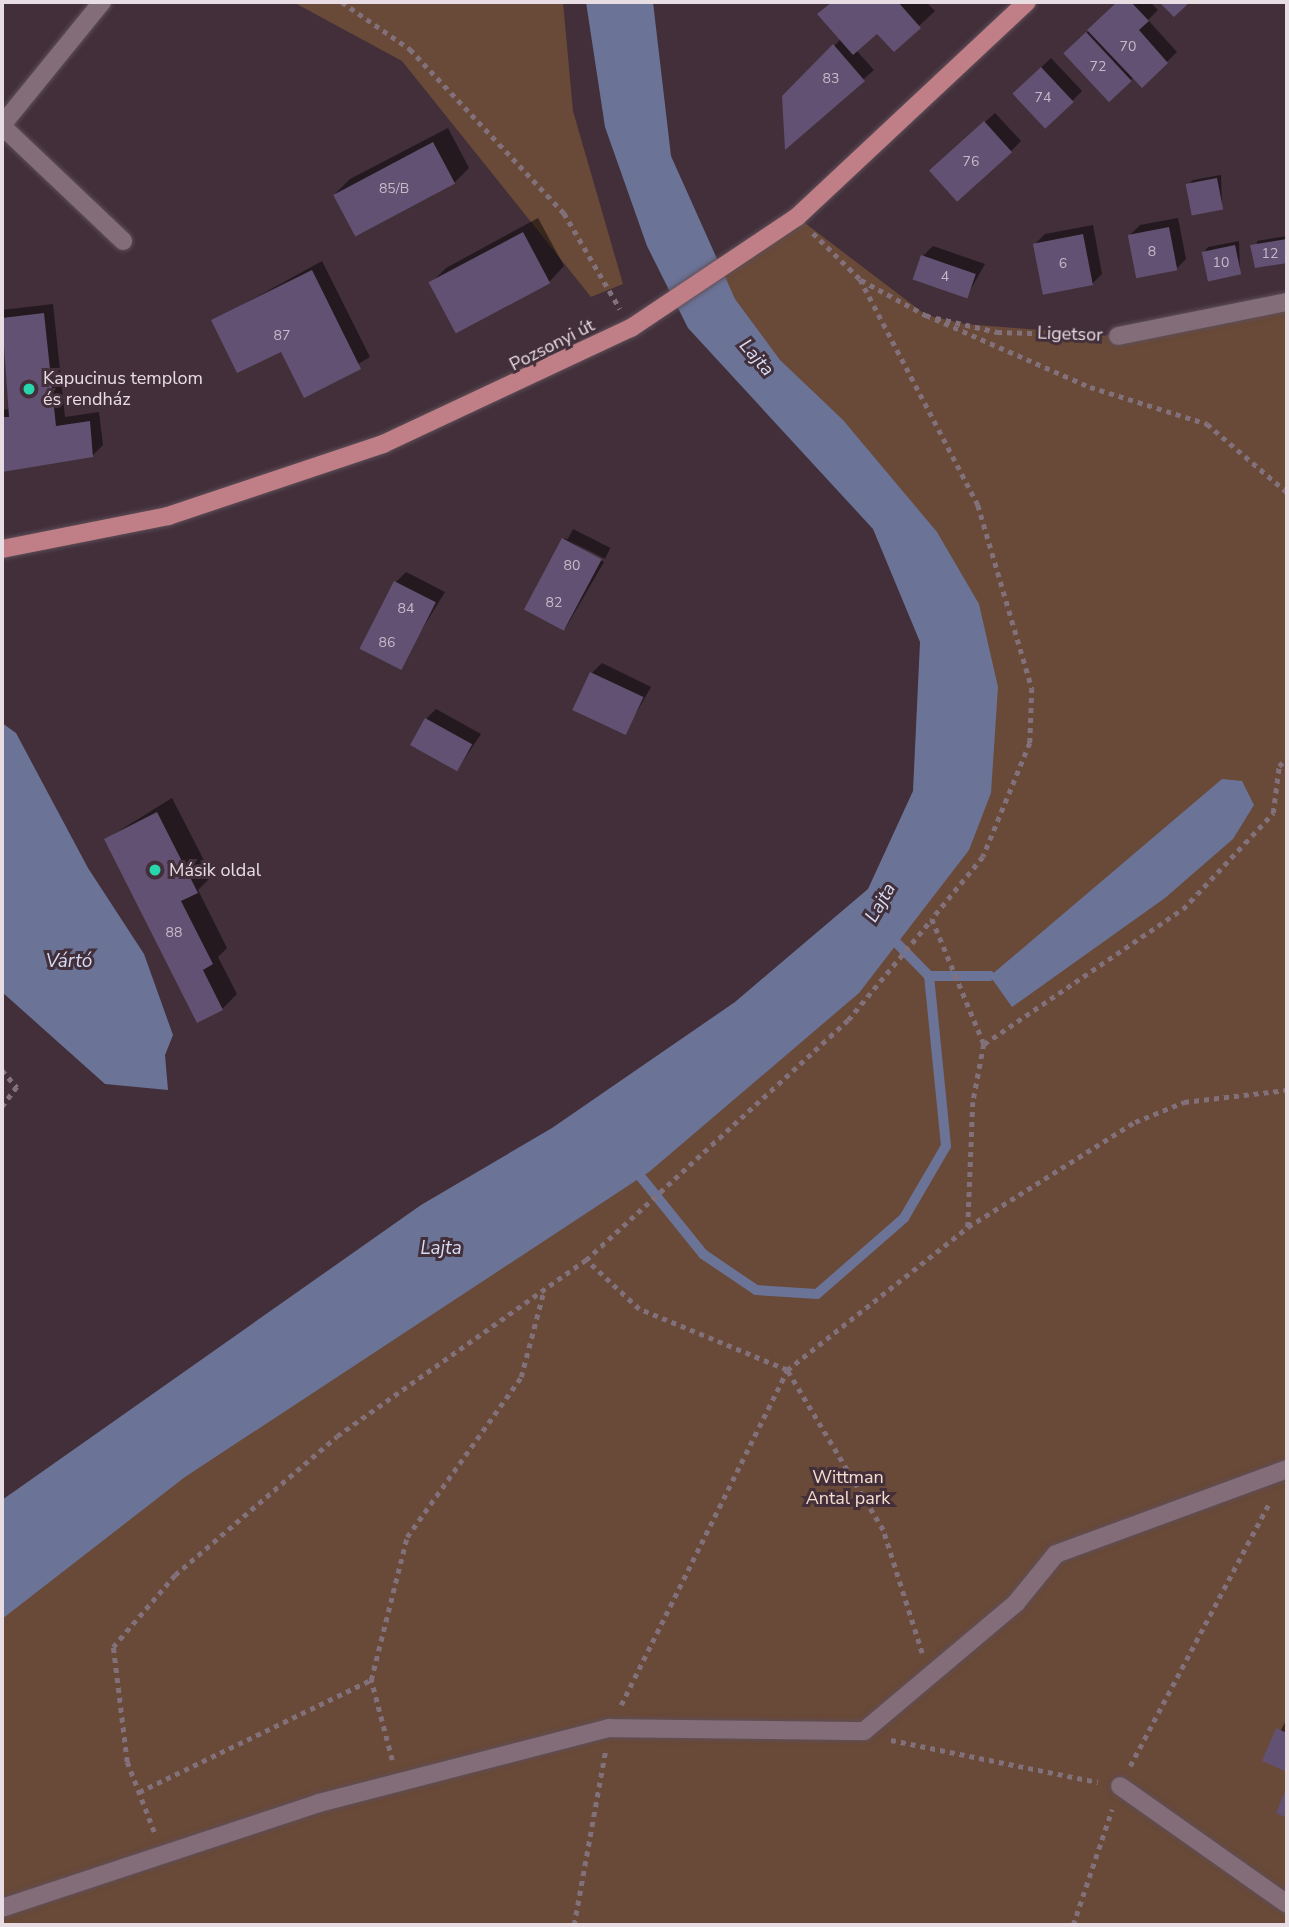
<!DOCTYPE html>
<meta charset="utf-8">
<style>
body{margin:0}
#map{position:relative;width:1289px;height:1927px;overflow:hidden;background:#422f3a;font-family:"Nunito Sans",sans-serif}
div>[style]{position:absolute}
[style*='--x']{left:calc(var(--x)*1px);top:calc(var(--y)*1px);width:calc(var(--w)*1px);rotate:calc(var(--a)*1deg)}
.green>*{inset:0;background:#694937}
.water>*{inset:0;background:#6b7397}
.shadow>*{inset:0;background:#0007;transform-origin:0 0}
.stream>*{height:10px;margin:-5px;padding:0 5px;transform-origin:5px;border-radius:5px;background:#6b7397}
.building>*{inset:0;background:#625172;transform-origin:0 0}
.path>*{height:4.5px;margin-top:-2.25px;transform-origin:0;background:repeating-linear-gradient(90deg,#82717b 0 5px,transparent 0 10px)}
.roads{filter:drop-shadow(0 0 2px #5e4e58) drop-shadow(0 0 2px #5e4e58)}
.minor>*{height:18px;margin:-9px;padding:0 9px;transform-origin:9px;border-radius:9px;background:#826d79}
.major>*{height:18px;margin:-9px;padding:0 9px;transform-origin:9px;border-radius:9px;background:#c07f86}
.dots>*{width:19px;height:19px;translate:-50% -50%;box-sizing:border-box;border:4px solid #422f3a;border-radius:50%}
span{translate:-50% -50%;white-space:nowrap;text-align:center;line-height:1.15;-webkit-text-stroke:6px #422f3a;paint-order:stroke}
.number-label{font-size:14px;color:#c7bac8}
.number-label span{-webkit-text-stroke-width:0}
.street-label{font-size:18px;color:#e9dde4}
.poi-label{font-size:18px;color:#e9dde4}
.left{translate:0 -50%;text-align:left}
.park-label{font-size:18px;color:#f6ddce}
.water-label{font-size:19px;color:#d6dcf5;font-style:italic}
.frame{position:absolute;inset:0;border:4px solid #e9dde4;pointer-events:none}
</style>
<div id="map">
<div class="green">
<div style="clip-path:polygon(293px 2px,563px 2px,573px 111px,623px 284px,591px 297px,402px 61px)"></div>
<div style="clip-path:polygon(797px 217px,926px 315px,965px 324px,1118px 336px,1287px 303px,1287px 1925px,2px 1925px,2px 1558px,726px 1044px,917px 835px,960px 686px,905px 549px,702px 276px)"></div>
</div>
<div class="water">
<div style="clip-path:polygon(586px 2px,653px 2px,671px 156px,735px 299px,780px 360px,843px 420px,937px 532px,979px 604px,998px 687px,991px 793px,969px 850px,859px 993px,649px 1172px,185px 1477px,2px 1619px,2px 1500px,421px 1205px,552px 1128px,735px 1002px,868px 889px,913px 791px,920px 642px,873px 529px,688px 328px,647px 246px,605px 127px)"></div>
<div style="clip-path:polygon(2px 723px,16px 733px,88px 868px,144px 954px,173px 1035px,165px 1055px,168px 1090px,105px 1084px,2px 992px)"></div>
<div style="clip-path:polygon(1222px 779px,1242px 781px,1254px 805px,1233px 839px,1165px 898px,1012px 1007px,990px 976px)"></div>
</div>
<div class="shadow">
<div style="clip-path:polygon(832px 2px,926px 2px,935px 11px,894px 49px,878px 31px,856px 50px,874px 70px,787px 146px,784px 97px,841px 39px,820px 14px)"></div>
<div style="clip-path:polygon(1119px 2px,1150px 2px,1158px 10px,1148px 20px,1177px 52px,1142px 86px,1134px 77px,1110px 100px,1066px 53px)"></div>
<div style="clip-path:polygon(1051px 58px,1082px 91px,1072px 101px,1024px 84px)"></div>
<div style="clip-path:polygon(995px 113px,1021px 141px,1011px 151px,942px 161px)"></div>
<div style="clip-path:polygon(448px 128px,469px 168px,454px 183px,335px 194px,350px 179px)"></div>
<div style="clip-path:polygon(1221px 175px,1222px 207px,1188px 185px,1193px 180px)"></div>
<div style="clip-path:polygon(538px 218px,564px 266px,549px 282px,431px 283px,446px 268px)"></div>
<div style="clip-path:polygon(1178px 218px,1186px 259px,1176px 269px,1130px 235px,1140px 225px)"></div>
<div style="clip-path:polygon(1093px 225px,1102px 274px,1092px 284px,1035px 244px,1045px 234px)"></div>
<div style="clip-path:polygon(1287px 236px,1287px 261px,1256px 266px,1257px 241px)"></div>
<div style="clip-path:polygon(1239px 241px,1240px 273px,1204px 252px,1208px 247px)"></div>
<div style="clip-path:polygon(933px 246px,985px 264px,967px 296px,923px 256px)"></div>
<div style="clip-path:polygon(322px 261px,370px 357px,305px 395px,282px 349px,213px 321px)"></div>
<div style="clip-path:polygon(53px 304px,65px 417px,99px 412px,103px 445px,93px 455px,2px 468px,2px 410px,9px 409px,2px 310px)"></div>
<div style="left:573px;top:529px;width:42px;height:12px;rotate:27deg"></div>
<div style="clip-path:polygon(565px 538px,604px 562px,565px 629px,564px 539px)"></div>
<div style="clip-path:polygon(406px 572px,445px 592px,398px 668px,396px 582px)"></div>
<div style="clip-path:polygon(602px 663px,651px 687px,625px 732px,592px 673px)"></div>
<div style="clip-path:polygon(436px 709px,481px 734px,457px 770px,426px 719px)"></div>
<div style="clip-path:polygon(172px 798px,212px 876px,198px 890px,227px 948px,218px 957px,237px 994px,222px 1009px,106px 839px)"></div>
<div style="clip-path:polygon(1287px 1719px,1287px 1770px,1264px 1760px)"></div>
</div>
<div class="stream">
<div style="--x:929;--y:976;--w:61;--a:0"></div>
<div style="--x:632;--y:1166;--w:113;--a:51.1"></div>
<div style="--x:703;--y:1254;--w:64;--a:34.2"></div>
<div style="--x:756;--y:1290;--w:61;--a:3.8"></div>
<div style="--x:817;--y:1294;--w:116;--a:-41.1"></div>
<div style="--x:904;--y:1218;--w:83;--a:-59.7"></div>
<div style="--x:946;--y:1146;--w:171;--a:-95.7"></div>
<div style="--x:929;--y:976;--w:56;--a:-134.3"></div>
</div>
<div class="building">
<div style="clip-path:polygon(832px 2px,898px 2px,921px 28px,894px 52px,877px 34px,853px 55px,817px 14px)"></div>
<div style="clip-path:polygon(1117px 2px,1131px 2px,1149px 21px,1139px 30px,1168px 63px,1142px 88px,1087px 30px)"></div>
<div style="clip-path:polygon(1159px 2px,1190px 2px,1174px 17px)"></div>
<div style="left:1086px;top:32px;width:67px;height:31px;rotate:47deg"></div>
<div style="clip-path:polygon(833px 44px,865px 81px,785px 150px,782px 96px)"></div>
<div style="left:1041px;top:67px;width:48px;height:39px;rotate:47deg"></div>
<div style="left:984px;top:121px;width:42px;height:74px;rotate:48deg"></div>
<div style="left:433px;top:142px;width:47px;height:113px;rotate:62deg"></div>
<div style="left:1217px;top:178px;width:32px;height:32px;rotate:79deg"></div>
<div style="left:1169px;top:227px;width:44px;height:42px;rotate:79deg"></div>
<div style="left:523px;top:232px;width:58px;height:107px;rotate:62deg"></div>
<div style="left:1083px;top:234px;width:52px;height:51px;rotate:79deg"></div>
<div style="clip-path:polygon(1287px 239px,1287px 263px,1255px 268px,1250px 245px)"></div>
<div style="left:1235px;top:245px;width:30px;height:34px;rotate:78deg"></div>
<div style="left:921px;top:255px;width:58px;height:26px;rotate:19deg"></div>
<div style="clip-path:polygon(312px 270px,361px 369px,304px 398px,281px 352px,237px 373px,211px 320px)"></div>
<div style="clip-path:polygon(44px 313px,56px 426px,90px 421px,93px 457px,2px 472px,2px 417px,9px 417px,2px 318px)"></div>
<div style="left:562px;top:538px;width:45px;height:81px;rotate:28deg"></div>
<div style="left:394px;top:581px;width:47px;height:76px;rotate:27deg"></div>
<div style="left:590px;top:672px;width:59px;height:42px;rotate:25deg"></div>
<div style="left:425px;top:718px;width:54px;height:31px;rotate:29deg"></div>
<div style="clip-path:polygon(157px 812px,198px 893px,181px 901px,213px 964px,203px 970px,223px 1010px,197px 1023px,104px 839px)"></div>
<div style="clip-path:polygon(1276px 1728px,1287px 1733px,1287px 1772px,1262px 1761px)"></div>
<div style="clip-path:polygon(1287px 1786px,1287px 1818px,1276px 1813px)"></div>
</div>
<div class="path">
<div style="--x:342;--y:2;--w:83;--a:34.7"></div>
<div style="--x:410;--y:49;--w:225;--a:46.8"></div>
<div style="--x:564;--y:213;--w:111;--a:59.7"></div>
<div style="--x:813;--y:233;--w:66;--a:44.4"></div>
<div style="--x:860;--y:279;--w:255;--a:62.4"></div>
<div style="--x:978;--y:505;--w:191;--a:73.6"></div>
<div style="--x:1032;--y:688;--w:55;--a:92.1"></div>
<div style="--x:1030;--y:743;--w:123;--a:112.4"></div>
<div style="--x:983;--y:857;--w:80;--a:129.4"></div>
<div style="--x:932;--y:919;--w:135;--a:67.4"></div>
<div style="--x:984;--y:1044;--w:59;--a:100.7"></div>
<div style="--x:973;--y:1102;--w:125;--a:92.3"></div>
<div style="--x:861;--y:280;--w:75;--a:28.6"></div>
<div style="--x:926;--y:315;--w:179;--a:23.7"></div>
<div style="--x:1090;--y:387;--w:123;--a:17.5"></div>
<div style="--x:1207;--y:424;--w:105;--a:40.4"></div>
<div style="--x:936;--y:318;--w:63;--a:12.9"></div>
<div style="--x:997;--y:332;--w:96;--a:1.8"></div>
<div style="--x:984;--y:1044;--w:240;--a:-34.2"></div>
<div style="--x:1183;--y:909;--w:132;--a:-46.8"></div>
<div style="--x:1273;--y:813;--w:47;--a:-82.7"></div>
<div style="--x:1279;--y:766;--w:11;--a:-45"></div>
<div style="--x:2;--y:1070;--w:23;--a:49"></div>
<div style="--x:17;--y:1087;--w:25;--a:127"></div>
<div style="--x:922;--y:1653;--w:129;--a:-107.6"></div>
<div style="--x:883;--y:1530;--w:187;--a:-121"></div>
<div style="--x:787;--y:1370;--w:160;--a:-157.6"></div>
<div style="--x:639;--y:1309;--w:72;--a:-137.2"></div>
<div style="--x:586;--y:1260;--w:355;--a:-42.5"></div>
<div style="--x:848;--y:1020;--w:131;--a:-50.3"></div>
<div style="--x:621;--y:1705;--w:374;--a:-63.6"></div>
<div style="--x:787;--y:1370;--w:231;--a:-38.3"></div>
<div style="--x:968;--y:1227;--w:197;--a:-32.2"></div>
<div style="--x:1135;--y:1122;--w:53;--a:-22.2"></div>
<div style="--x:1184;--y:1102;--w:104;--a:-6.6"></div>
<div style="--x:891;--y:1740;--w:211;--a:11.5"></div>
<div style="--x:392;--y:1760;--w:83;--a:-104.7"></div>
<div style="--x:371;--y:1680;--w:147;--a:-75.9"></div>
<div style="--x:407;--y:1537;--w:196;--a:-54.5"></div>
<div style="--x:521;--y:1377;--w:90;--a:-75.2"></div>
<div style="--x:1130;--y:1766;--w:299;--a:-62.1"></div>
<div style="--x:139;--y:1792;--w:258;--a:-25.8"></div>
<div style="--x:154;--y:1832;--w:75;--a:-111.1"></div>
<div style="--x:127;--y:1762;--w:116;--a:-96.9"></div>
<div style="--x:113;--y:1647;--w:95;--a:-49.3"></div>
<div style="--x:175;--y:1575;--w:213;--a:-40.6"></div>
<div style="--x:337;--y:1436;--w:305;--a:-35.3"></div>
<div style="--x:574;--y:1925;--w:176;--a:-79.8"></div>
<div style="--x:1073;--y:1925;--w:122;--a:-71.4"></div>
</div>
<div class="roads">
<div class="minor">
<div style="--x:2;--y:125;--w:159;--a:-50.9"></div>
<div style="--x:2;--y:126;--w:167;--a:43.5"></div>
<div style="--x:1118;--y:336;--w:172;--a:-11.4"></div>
<div style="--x:1120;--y:1786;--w:204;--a:35.2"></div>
<div style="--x:2;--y:1908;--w:334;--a:-18.3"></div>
<div style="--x:319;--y:1803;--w:300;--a:-14.5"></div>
<div style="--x:609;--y:1728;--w:255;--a:0.7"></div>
<div style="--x:864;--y:1731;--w:199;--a:-40.1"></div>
<div style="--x:1016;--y:1603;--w:63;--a:-50.8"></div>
<div style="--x:1056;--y:1554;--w:246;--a:-20.2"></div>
</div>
<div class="major">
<div style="--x:2;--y:549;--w:169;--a:-11.2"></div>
<div style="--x:168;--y:516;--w:227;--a:-18.5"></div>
<div style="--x:383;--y:444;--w:274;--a:-25.1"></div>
<div style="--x:631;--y:328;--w:200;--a:-33.8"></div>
<div style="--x:797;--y:217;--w:315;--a:-43.1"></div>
</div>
</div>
<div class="dots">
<div style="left:29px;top:389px;background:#28d5ad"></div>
<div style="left:155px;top:870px;background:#28d5ad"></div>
</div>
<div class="number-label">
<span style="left:1128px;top:47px">70</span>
<span style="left:1098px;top:67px">72</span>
<span style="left:831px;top:79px">83</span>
<span style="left:1043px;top:98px">74</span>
<span style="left:971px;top:162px">76</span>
<span style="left:394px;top:189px">85/B</span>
<span style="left:1152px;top:252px">8</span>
<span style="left:1270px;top:254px">12</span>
<span style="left:1221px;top:263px">10</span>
<span style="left:1063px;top:264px">6</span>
<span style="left:945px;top:277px">4</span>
<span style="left:282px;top:336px">87</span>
<span style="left:572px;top:566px">80</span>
<span style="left:554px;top:603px">82</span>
<span style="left:406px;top:609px">84</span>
<span style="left:387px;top:643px">86</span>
<span style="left:174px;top:933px">88</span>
</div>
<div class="street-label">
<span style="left:1070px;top:334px;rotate:2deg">Ligetsor</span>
<span style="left:552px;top:345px;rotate:-27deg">Pozsonyi út</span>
</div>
<div class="poi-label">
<span class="left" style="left:43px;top:389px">Kapucinus templom<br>és rendház</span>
<span class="left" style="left:169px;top:870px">Másik oldal</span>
</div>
<div class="park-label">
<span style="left:848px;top:1488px">Wittman<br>Antal park</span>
</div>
<div class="water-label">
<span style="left:756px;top:358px;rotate:49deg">Lajta</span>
<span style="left:881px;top:903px;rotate:-60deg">Lajta</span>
<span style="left:69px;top:962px">Vártó</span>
<span style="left:441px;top:1249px">Lajta</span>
</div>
<div class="frame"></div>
</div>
